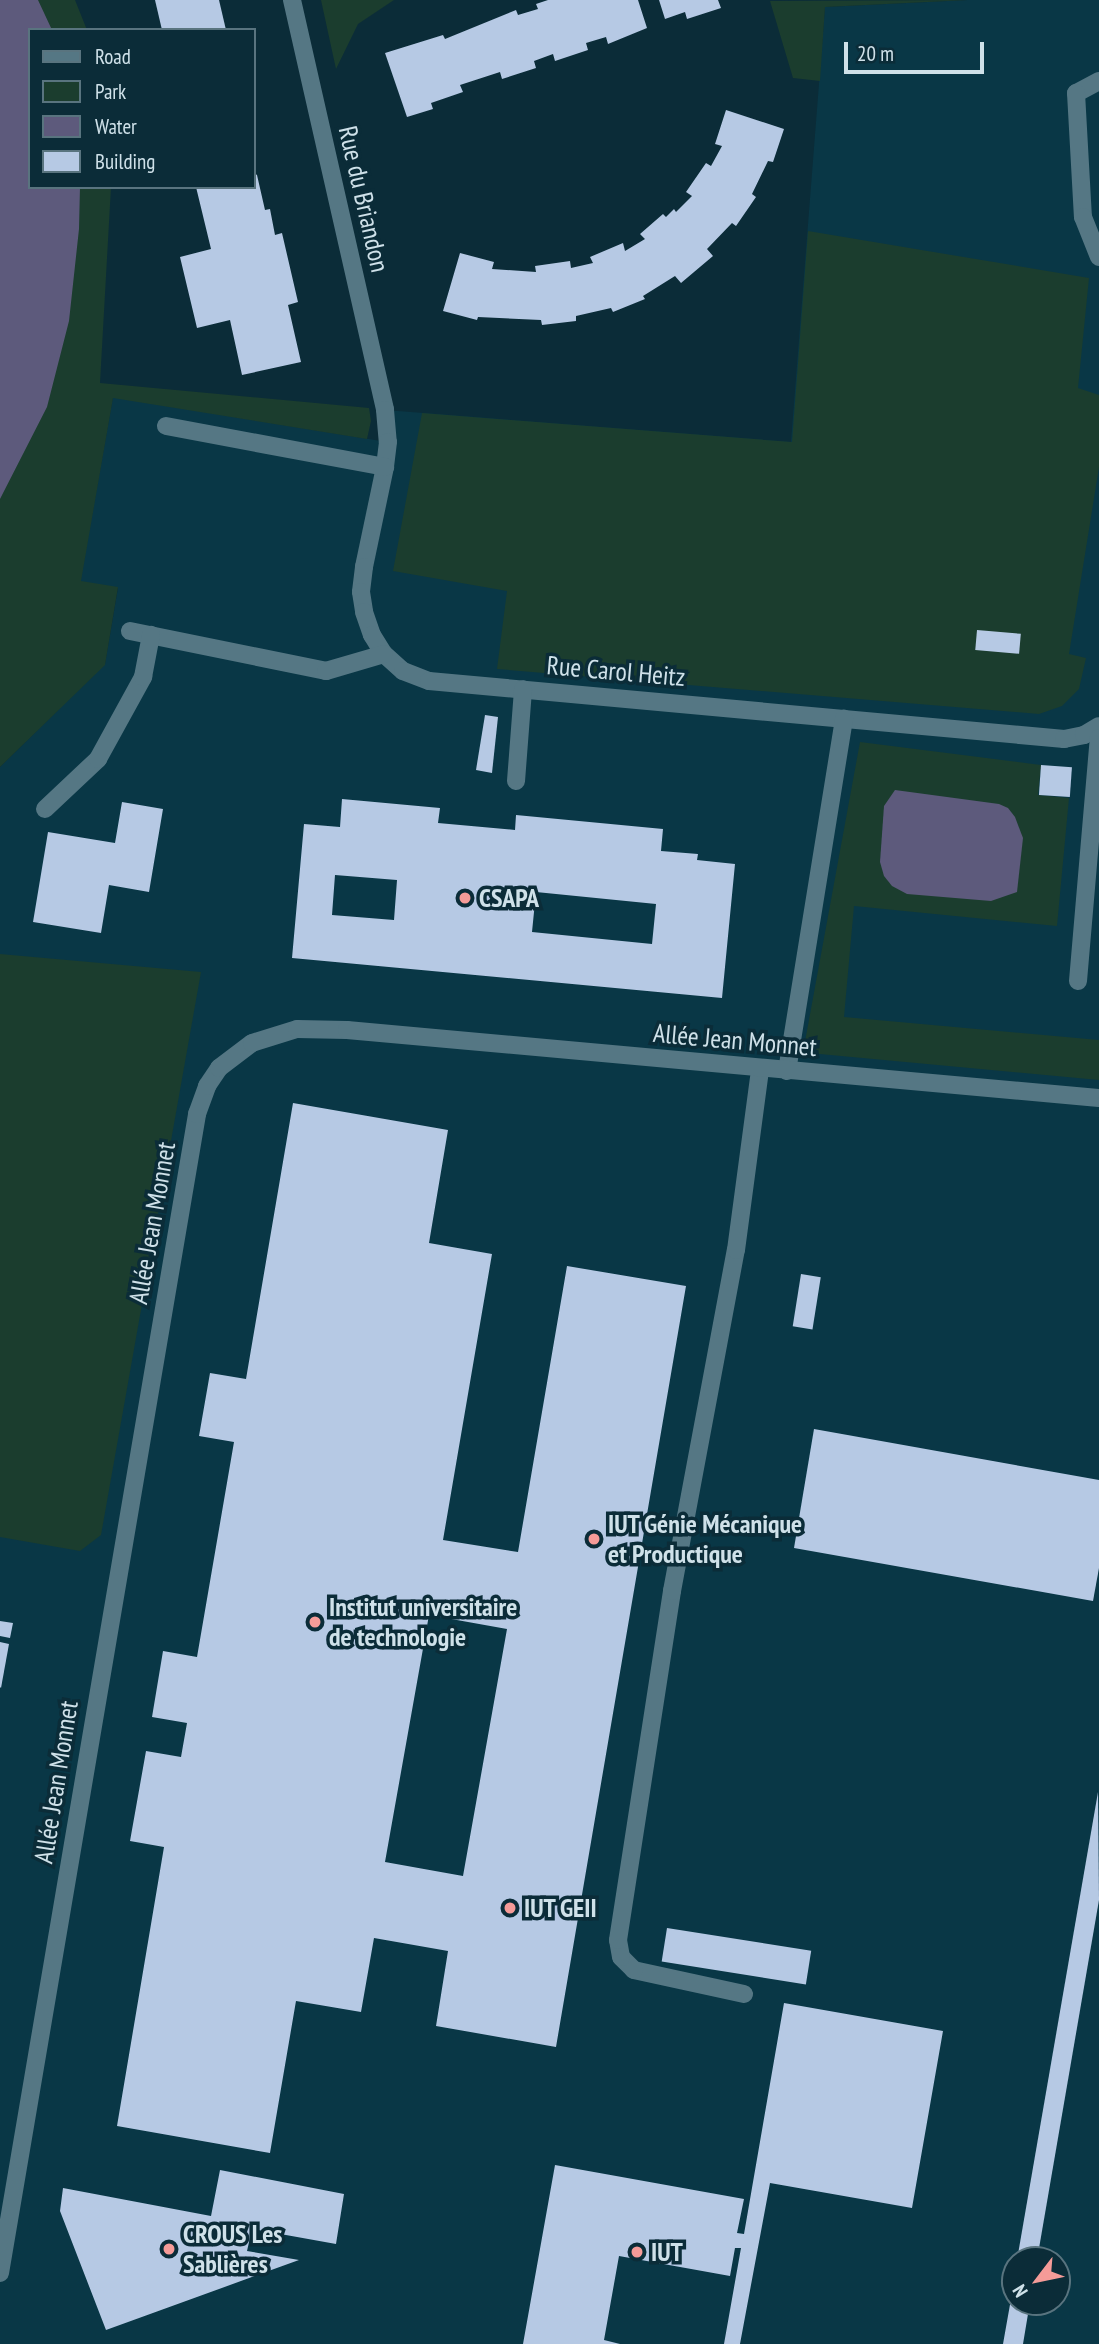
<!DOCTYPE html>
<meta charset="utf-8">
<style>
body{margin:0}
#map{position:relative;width:1099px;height:2344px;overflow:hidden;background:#0b2c38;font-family:"PT Sans Narrow",sans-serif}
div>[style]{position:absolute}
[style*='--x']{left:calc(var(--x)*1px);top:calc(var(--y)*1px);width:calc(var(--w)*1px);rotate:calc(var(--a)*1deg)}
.built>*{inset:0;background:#093746}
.green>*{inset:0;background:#1b3d2e}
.water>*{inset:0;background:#5d5a7c}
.building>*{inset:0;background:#b6c9e4;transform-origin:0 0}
.minor>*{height:18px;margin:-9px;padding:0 9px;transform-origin:9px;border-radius:9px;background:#557784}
.dots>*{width:19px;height:19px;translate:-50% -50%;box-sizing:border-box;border:4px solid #0b2c38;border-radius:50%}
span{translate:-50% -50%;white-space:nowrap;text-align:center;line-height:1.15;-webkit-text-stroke:7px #0b2c38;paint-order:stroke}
.street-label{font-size:26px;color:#cfe1e9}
.poi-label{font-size:26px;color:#cfe1e9;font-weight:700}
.left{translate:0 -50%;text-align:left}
.legend{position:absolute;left:28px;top:28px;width:228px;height:161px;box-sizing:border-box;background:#0b2c38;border:2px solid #59747f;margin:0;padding:9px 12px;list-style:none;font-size:21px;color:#cfe1e9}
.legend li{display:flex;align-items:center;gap:14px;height:35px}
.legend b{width:35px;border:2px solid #59747f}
.north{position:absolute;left:1001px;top:2246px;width:70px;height:70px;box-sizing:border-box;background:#0b2c38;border:2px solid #59747f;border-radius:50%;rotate:238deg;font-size:19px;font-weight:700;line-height:28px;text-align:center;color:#cfe1e9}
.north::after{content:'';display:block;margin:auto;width:24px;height:32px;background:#f59b98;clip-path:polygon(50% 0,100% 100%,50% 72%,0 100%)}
.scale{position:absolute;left:844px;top:42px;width:140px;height:32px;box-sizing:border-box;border:4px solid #cfe1e9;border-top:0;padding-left:9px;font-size:21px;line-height:24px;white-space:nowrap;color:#cfe1e9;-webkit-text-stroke:5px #0b2c38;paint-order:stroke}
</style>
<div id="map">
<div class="built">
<div style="clip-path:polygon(evenodd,968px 0,1099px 0,1099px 2344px,0 2344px,0 767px,105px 664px,118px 588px,80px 582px,113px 397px,387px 442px,385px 410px,791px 442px,825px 7px,968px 0,1015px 2260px,1057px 2260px,1057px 2302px,1015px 2302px,1015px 2260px)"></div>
</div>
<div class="green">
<div style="clip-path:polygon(0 0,75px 0,87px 30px,30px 30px,30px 187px,111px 187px,100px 383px,369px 408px,371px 421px,367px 439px,113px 398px,81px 581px,118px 587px,105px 665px,0 767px)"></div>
<div style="clip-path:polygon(321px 0,394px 0,358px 24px,336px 69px)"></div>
<div style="clip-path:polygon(968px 0,825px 7px,820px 81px,793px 78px,770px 1px)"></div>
<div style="clip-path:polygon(808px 231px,1089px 278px,1078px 388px,1099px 395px,1099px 467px,1069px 654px,1086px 658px,1079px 689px,1062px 706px,1039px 714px,497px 669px,507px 591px,393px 571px,422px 413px,792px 442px)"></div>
<div style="clip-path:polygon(860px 742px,1041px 765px,1038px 795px,1069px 798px,1057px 926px,854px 906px,844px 1017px,1099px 1040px,1099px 1080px,809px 1053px,804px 1047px)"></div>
<div style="clip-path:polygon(0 954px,201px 972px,101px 1535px,80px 1551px,0 1537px)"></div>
</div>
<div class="water">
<div style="clip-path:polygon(0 0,38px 0,52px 30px,30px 30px,30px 187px,80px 187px,79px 229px,69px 321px,47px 407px,0 499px)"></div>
<div style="clip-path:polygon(895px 790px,999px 804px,1008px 808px,1015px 817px,1023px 838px,1017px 892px,991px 901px,907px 894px,892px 886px,884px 876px,880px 862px,884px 806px)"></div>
</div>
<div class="building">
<div style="clip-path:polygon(155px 0,219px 0,226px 30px,162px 30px)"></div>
<div style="clip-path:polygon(548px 0,638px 0,647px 28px,608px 44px,606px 37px,586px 43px,588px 50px,555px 61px,553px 54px,534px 61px,536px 68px,502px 79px,500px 72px,460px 85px,463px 92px,431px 103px,433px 109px,407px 117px,385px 53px,443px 35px,445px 39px,516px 10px,518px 15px,538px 9px,536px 4px)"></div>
<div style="clip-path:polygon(659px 0,718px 0,721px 8px,687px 19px,685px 12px,665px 19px)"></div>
<div style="clip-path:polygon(726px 110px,784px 129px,773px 162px,768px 161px,752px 194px,756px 197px,736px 226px,732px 223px,707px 249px,713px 256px,681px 283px,675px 276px,643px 296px,645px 299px,613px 312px,611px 308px,576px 316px,576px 321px,542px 325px,541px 320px,478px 317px,477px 320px,443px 311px,460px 253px,494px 262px,492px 269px,536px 272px,535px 266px,570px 261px,571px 268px,593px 263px,590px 257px,623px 243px,625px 251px,645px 239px,640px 234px,663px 214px,666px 217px,674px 209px,676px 212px,692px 196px,686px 192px,706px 163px,711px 166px,722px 146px,715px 144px)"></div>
<div style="clip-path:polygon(254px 173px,257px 175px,265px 210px,270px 209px,275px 235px,282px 233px,298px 302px,288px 305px,301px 362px,242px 375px,230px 320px,197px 328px,180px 257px,211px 249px,196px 187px,254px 187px)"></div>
<div style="left:977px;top:630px;width:44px;height:20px;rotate:5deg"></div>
<div style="clip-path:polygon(485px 715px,498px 717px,492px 773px,476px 770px)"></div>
<div style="left:1041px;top:765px;width:31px;height:30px;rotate:4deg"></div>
<div style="clip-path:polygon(evenodd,342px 799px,440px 808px,438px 823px,515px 830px,516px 815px,663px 829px,661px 851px,698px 854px,697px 860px,735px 864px,722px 998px,292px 958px,304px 824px,340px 827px,342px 799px,335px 875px,397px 880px,394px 920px,332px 915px,335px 875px,342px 799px,536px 892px,656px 904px,652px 944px,532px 932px,536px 892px)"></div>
<div style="clip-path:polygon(122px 802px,163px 809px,149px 892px,109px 885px,101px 933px,33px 922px,48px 832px,115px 843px)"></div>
<div style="clip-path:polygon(evenodd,293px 1103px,448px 1130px,429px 1243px,492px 1254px,443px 1540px,518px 1552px,567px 1266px,686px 1286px,556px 2047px,436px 2026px,448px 1951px,374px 1938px,361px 2012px,296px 2001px,270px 2153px,117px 2126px,164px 1847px,130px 1841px,146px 1751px,181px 1757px,187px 1723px,152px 1717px,163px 1651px,197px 1657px,234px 1442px,199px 1436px,210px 1373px,246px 1379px,293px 1103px,429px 1615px,507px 1629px,463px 1876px,385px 1862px,429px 1615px)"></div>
<div style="left:801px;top:1274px;width:20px;height:53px;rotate:9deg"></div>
<div style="clip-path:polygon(814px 1429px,1099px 1480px,1099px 1568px,1093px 1601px,794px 1548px)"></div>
<div style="clip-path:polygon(0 1621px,13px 1623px,10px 1638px,0 1636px)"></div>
<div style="clip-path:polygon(0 1642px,9px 1644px,1px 1688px,0 1687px)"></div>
<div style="clip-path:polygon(1098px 1792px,1099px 1900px,1037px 2260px,1017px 2260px)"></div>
<div style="left:667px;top:1928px;width:146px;height:34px;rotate:9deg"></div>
<div style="clip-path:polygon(784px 2003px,943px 2031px,912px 2208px,770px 2183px,740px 2344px,724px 2344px,741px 2248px,735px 2248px,730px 2276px,619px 2256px,604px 2340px,620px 2344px,523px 2344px,555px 2165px,744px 2199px,737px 2233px,744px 2234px)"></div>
<div style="clip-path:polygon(220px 2170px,344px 2194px,336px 2244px,252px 2229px,247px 2251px,299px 2260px,106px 2330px,60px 2211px,63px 2188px,211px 2216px)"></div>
<div style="clip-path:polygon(1014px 2282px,1015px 2302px,1030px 2302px,1023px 2344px,1003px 2344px)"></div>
</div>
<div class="minor">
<div style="--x:292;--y:0;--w:420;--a:77.2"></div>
<div style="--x:385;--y:410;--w:32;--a:85"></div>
<div style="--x:388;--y:442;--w:25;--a:97"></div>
<div style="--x:385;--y:467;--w:102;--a:101.9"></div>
<div style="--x:364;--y:567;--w:25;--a:97"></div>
<div style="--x:361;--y:592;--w:20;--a:81"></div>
<div style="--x:364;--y:612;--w:24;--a:71"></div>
<div style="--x:372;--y:635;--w:22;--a:58"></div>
<div style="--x:384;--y:654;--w:25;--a:42"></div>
<div style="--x:403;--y:671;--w:28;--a:21"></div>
<div style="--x:429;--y:681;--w:638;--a:5.22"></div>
<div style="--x:1064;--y:739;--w:20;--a:-11"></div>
<div style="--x:1084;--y:735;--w:17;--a:-31"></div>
<div style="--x:1099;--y:81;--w:26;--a:152"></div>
<div style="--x:1076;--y:93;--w:124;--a:86.8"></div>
<div style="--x:1083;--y:217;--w:43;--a:68.2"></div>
<div style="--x:166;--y:426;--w:223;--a:10.6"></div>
<div style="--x:130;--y:631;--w:200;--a:11.5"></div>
<div style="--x:326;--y:671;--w:60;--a:-16.3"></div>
<div style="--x:516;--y:781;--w:92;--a:-85.6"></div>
<div style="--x:45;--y:809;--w:73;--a:-43.3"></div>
<div style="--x:98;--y:759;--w:94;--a:-61.2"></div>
<div style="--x:143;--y:677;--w:43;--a:-79.2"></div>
<div style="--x:1078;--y:981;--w:244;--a:-85.1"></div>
<div style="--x:787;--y:1071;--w:357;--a:-80.8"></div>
<div style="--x:744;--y:1994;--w:113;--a:-167.7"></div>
<div style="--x:634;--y:1970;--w:18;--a:-135"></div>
<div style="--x:621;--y:1957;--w:17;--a:-100"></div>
<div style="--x:618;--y:1940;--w:353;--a:-81.2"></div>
<div style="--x:672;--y:1591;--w:347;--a:-79.4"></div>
<div style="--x:736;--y:1250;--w:183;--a:-82.4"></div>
<div style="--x:0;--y:2273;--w:1176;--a:-80.35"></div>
<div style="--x:197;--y:1114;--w:30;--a:-70"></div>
<div style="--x:207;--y:1086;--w:22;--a:-56"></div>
<div style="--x:219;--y:1068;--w:41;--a:-37.1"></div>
<div style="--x:252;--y:1043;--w:47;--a:-17.3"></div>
<div style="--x:297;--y:1029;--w:50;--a:1.1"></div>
<div style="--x:347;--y:1030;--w:755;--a:5.17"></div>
</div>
<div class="dots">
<div style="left:465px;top:898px;background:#f59b98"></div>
<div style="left:594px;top:1539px;background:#f59b98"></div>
<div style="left:315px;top:1622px;background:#f59b98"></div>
<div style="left:510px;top:1908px;background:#f59b98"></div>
<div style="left:169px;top:2249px;background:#f59b98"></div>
<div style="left:637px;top:2252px;background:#f59b98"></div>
</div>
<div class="street-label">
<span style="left:364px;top:199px;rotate:77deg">Rue du Briandon</span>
<span style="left:616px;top:671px;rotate:5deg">Rue Carol Heitz</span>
<span style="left:735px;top:1040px;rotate:5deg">Allée Jean Monnet</span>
<span style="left:152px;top:1223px;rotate:-80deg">Allée Jean Monnet</span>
<span style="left:56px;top:1782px;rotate:-81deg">Allée Jean Monnet</span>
</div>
<div class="poi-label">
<span class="left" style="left:479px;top:898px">CSAPA</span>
<span class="left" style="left:608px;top:1539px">IUT Génie Mécanique<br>et Productique</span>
<span class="left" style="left:329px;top:1622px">Institut universitaire<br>de technologie</span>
<span class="left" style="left:524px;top:1908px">IUT GEII</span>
<span class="left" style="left:183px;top:2249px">CROUS Les<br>Sablières</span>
<span class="left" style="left:651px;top:2252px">IUT</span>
</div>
<ul class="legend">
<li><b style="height:9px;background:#557784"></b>Road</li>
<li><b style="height:19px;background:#1b3d2e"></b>Park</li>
<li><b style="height:19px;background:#5d5a7c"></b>Water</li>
<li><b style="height:19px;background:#b6c9e4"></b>Building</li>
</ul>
<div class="north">N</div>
<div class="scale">20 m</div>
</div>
